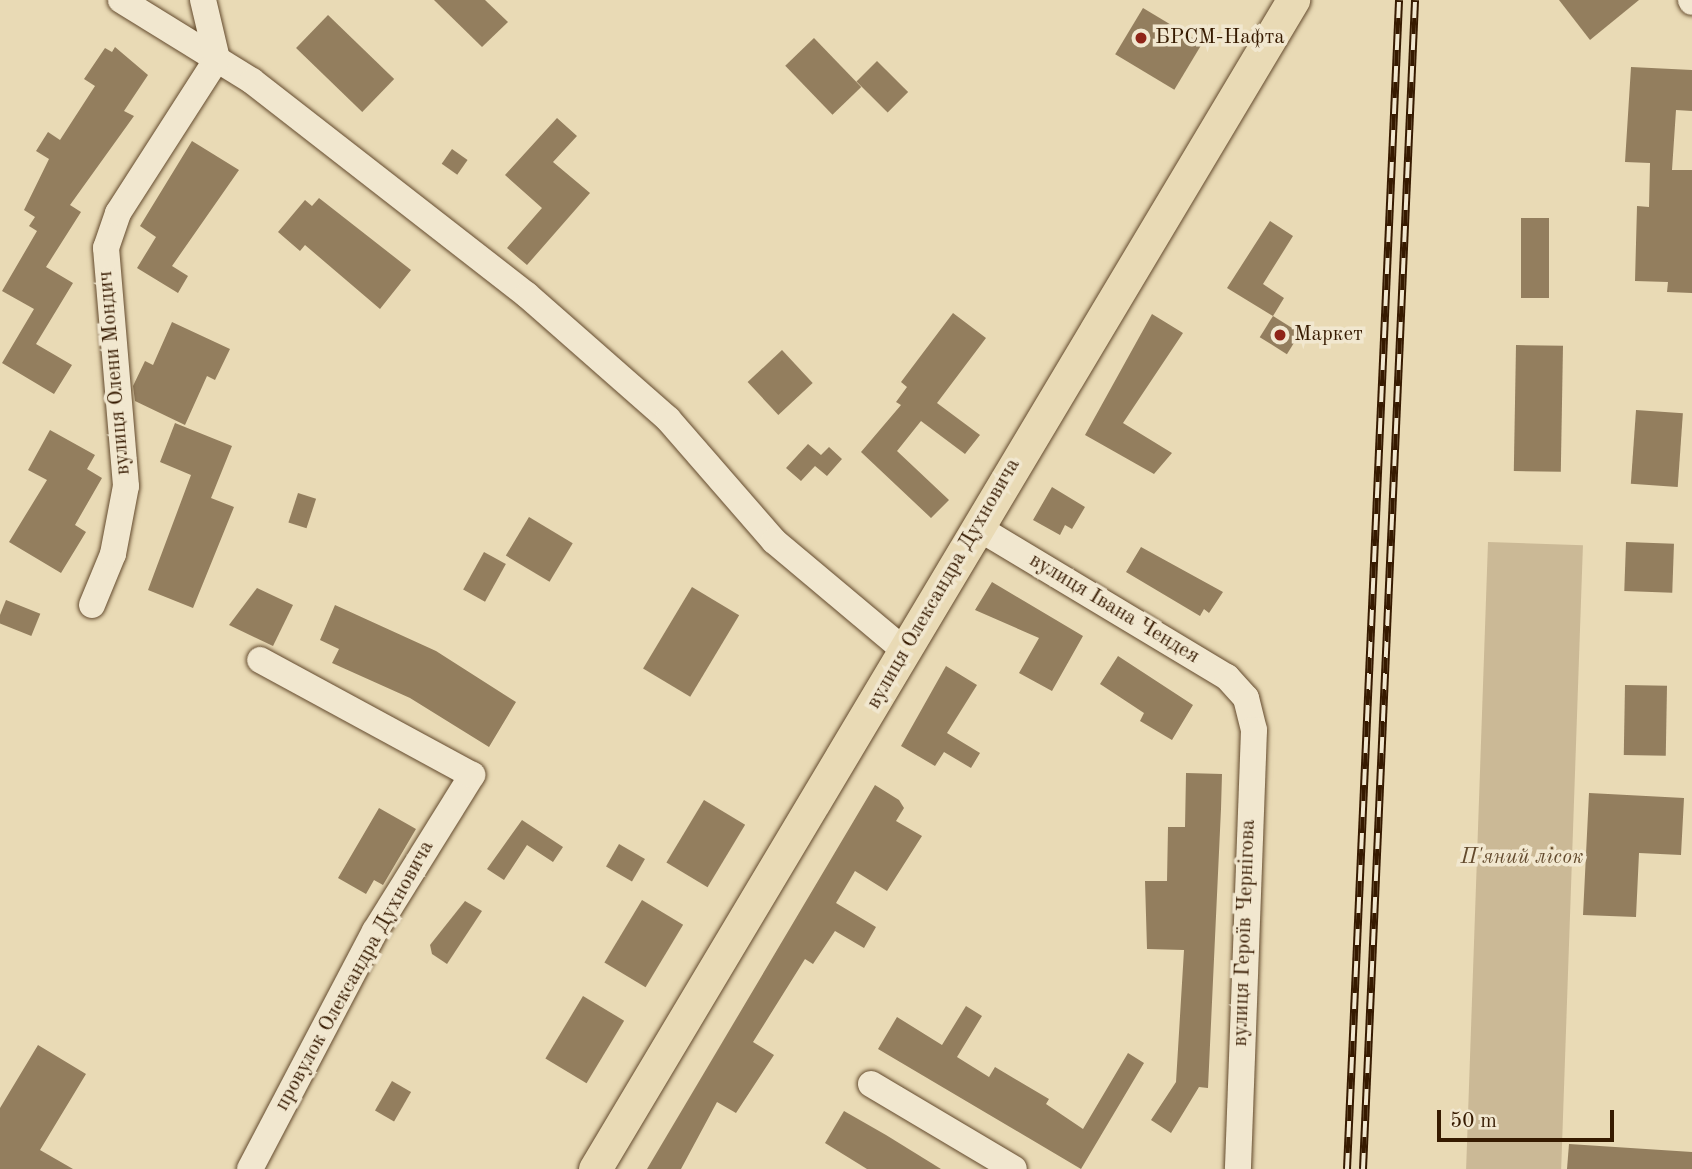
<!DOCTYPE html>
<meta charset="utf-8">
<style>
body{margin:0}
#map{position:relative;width:1692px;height:1169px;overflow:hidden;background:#e9dab5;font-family:"Old Standard TT",serif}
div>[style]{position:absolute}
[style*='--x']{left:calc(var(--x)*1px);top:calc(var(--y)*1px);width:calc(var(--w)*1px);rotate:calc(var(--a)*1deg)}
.green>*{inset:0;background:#cbb996;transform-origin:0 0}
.building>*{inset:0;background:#937e5e;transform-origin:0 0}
.roads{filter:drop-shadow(0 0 2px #634a2d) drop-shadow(0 0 2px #634a2d)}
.minor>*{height:26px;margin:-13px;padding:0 13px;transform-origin:13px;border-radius:13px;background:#f1e7cf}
.major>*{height:33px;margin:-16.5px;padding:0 16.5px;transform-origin:16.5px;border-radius:16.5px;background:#e9dab5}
.rail>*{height:8px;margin-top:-4px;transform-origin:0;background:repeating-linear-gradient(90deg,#f1e7cf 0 16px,#361a00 0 32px);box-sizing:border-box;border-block:2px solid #361a00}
.dots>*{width:19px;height:19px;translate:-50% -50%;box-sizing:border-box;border:4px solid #f1e7cf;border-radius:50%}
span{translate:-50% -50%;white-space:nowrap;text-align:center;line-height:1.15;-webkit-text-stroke:7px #f1e7cf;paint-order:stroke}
.poi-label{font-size:21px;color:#361a00}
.left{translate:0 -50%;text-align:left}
.street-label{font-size:21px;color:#361a00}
.park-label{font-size:21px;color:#634a2d;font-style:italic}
.scale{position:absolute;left:1437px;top:1110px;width:177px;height:32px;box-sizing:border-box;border:4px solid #361a00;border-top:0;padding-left:9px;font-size:21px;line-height:24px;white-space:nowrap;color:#361a00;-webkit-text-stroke:5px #f1e7cf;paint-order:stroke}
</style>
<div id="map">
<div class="green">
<div style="left:1488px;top:542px;width:95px;height:628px;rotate:2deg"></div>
</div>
<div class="building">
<div style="clip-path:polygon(434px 0,485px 0,508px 22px,482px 47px)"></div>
<div style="clip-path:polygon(1559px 0,1639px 0,1590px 40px)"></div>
<div style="left:1143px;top:8px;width:69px;height:54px;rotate:31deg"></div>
<div style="left:328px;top:15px;width:92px;height:46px;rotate:44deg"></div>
<div style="left:814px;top:38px;width:68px;height:40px;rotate:46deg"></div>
<div style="clip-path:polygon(115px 47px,148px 75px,124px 111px,134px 116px,70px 205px,81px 212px,46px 267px,73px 283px,36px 344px,72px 365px,54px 394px,2px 363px,34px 309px,2px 291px,37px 231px,29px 226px,35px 217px,24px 210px,49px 159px,36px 151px,48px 132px,60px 140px,95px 86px,84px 79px,105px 48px,112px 52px)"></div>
<div style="left:877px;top:61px;width:44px;height:29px;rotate:45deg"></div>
<div style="clip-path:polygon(1631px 67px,1692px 70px,1692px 111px,1676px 110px,1672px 170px,1692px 170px,1692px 293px,1667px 292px,1668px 282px,1635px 281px,1637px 206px,1649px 207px,1650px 163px,1625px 162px)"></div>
<div style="clip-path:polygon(557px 118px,577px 136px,553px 162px,590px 193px,527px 265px,507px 248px,542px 208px,505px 175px)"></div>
<div style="clip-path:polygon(192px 141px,239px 170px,172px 266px,188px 276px,178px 293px,137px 268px,156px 237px,140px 226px)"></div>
<div style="left:452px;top:149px;width:19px;height:18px;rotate:35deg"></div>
<div style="clip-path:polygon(319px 198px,411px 270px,380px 309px,305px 245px,300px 251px,278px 232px,305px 200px,312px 206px)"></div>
<div style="left:1521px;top:218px;width:28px;height:80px"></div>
<div style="clip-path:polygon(1270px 221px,1293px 236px,1263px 284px,1284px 298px,1273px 316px,1227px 288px)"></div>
<div style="clip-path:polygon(953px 313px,986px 338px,937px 403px,980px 435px,965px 454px,921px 421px,897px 451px,949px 500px,931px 518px,861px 452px,901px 405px,896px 402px,907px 387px,901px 382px)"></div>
<div style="clip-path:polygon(1152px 314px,1183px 333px,1123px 423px,1172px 453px,1154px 474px,1085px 435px)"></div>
<div style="left:1273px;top:316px;width:32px;height:25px;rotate:32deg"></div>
<div style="clip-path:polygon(172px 322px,230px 349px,215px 380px,207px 376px,185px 425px,135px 401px,133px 386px,145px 361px,153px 365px)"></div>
<div style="left:1516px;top:345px;width:47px;height:126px;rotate:1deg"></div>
<div style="left:782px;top:350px;width:45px;height:47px;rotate:47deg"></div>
<div style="left:1636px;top:410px;width:47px;height:74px;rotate:4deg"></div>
<div style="clip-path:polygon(175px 423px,232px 446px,211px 498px,234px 507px,193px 608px,148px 590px,191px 475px,160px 462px)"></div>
<div style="clip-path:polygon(50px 430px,95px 455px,87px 469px,102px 478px,75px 525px,86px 532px,61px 573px,9px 542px,47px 480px,28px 470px)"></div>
<div style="clip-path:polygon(808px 444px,821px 455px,829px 447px,842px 459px,827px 476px,815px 466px,801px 481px,786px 468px)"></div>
<div style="clip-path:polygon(1052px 487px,1085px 507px,1072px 529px,1065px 525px,1060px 535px,1033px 520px)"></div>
<div style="left:298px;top:493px;width:19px;height:31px;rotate:18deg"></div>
<div style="left:529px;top:517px;width:51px;height:45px;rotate:31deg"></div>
<div style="left:1626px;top:542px;width:48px;height:49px;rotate:2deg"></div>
<div style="clip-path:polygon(1141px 547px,1223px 592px,1209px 613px,1204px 609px,1200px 616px,1126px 572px)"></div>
<div style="left:484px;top:552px;width:25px;height:43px;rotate:29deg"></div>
<div style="clip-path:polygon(992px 582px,1083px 636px,1052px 691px,1019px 673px,1039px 638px,975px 610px)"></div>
<div style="left:692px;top:587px;width:55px;height:95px;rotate:31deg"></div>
<div style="clip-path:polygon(257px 588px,293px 605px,273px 646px,229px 625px)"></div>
<div style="left:6px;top:600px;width:37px;height:24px;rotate:22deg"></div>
<div style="clip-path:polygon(335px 605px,436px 651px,516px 702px,489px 747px,410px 698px,332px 663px,339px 649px,320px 640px)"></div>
<div style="clip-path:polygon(1118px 656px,1193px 705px,1172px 740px,1140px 721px,1144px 713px,1100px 684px)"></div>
<div style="clip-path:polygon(946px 666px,977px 685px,947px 733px,980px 753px,971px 768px,944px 752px,935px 766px,901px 746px)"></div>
<div style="left:1625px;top:685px;width:42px;height:70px;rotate:1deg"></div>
<div style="clip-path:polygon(1186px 773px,1222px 774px,1221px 809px,1208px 1088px,1199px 1087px,1171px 1133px,1151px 1120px,1176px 1082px,1184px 950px,1147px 949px,1145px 881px,1167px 881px,1168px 827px,1185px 827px)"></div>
<div style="clip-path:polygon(875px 785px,899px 800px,904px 808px,896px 821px,922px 836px,887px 891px,855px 871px,836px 903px,876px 927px,864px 948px,835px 931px,813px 964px,805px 959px,753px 1042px,774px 1055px,736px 1113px,717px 1102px,681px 1169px,647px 1169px)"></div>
<div style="clip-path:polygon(1589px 793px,1684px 798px,1681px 855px,1639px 853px,1636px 917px,1583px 915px)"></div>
<div style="left:704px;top:800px;width:48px;height:73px;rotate:31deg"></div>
<div style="clip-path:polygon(379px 808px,416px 829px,383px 885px,374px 880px,366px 894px,338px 878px)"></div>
<div style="clip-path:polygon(522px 820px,563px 847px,553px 862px,527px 845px,504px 880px,487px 869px)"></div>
<div style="left:619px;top:844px;width:30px;height:26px;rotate:30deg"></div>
<div style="left:642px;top:900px;width:48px;height:73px;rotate:31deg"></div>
<div style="clip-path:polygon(465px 901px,482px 911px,447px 964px,432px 954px,430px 945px)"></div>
<div style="left:583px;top:996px;width:48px;height:73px;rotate:31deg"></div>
<div style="clip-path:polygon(966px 1006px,982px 1016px,957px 1057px,989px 1077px,995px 1067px,1049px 1099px,1046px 1104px,1083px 1129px,1128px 1053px,1144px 1063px,1081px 1169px,878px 1049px,897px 1017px,942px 1045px)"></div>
<div style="clip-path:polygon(38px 1045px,86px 1074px,40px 1150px,73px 1169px,0 1169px,0 1108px)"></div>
<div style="left:392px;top:1081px;width:22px;height:34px;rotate:30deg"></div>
<div style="clip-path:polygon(844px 1111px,886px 1135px,941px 1169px,867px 1169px,825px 1143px)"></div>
<div style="clip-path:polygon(1569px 1144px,1692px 1152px,1692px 1169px,1567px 1169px)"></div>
</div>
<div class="roads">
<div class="minor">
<div style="--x:121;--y:0;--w:154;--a:31.7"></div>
<div style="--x:252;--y:81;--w:348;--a:37.9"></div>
<div style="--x:527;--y:295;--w:188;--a:41.3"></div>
<div style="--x:668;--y:419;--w:162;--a:49"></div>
<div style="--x:774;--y:541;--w:171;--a:40"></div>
<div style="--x:1691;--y:0;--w:2;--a:63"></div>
<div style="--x:977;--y:527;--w:292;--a:31"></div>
<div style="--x:1227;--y:677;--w:28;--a:48"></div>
<div style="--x:1246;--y:698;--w:33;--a:76"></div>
<div style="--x:1254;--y:730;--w:439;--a:92.1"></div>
<div style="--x:92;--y:605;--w:55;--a:-67.6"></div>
<div style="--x:113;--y:554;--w:69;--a:-79.2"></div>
<div style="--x:126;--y:486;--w:239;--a:-94.8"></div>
<div style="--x:106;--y:248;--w:37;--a:-71"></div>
<div style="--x:118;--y:213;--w:183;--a:-57.3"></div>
<div style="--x:217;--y:59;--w:61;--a:-103.3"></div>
<div style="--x:871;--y:1084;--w:166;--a:30.7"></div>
<div style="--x:250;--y:1169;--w:269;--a:-62.3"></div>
<div style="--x:375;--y:931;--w:184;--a:-58.1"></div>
<div style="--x:472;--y:775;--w:241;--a:-151.5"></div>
</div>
<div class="major">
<div style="--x:595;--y:1169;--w:1362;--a:-59.16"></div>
</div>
</div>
<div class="rail">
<div style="--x:1347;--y:1169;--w:1170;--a:-87.45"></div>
<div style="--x:1363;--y:1169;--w:1170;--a:-87.45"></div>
</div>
<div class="dots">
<div style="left:1141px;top:38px;background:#8f2418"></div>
<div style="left:1280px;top:335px;background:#8f2418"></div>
</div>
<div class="poi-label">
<span class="left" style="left:1155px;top:38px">БРСМ-Нафта</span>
<span class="left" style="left:1294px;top:335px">Маркет</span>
</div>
<div class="street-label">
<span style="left:115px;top:373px;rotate:-95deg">вулиця Олени Мондич</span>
<span style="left:944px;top:584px;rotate:-60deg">вулиця Олександра Духновича</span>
<span style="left:1114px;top:609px;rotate:31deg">вулиця Івана Чендея</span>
<span style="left:1245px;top:933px;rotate:-88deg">вулиця Героїв Чернігова</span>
<span style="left:355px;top:976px;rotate:-61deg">провулок Олександра Духновича</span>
</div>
<div class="park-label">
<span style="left:1522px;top:858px">П'яний лісок</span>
</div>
<div class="scale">50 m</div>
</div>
